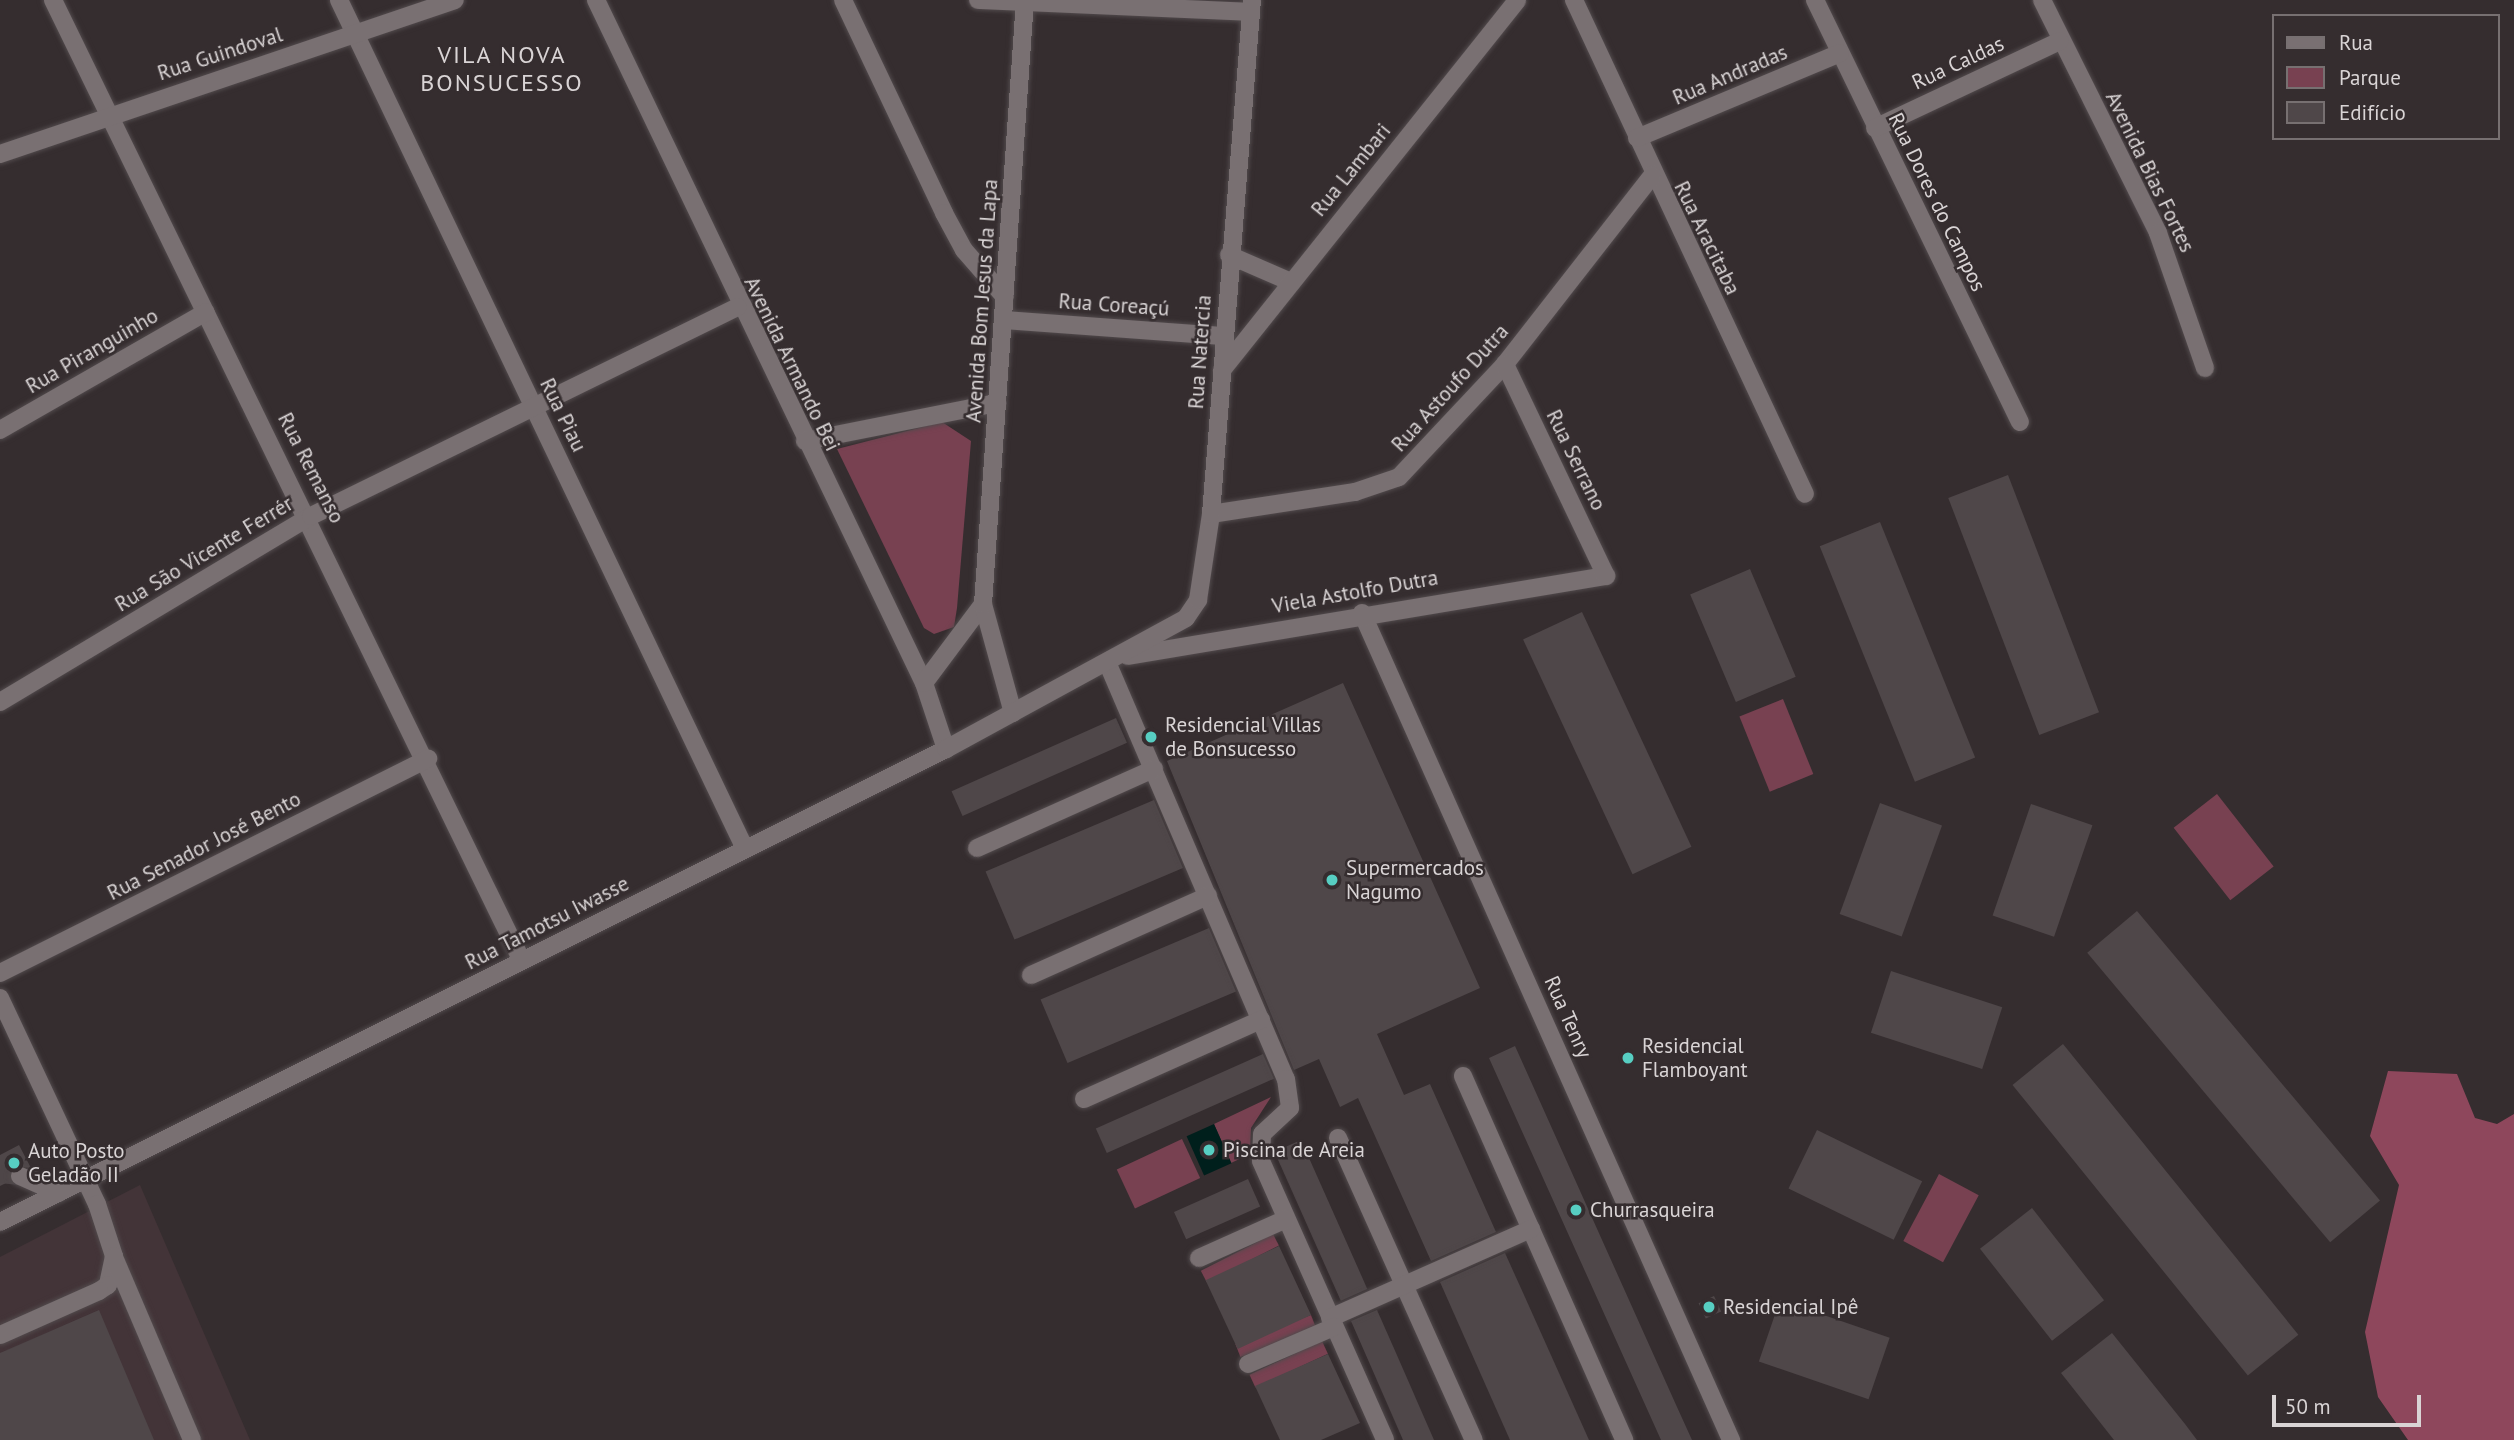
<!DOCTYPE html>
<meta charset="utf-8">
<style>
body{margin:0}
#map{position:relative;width:2514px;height:1440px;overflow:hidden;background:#352d2f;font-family:"PT Sans",sans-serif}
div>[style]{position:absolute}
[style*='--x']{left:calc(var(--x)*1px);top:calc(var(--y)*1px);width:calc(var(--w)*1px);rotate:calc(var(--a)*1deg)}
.built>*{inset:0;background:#433438}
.green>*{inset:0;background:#784151;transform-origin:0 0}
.forest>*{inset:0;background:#8e475c}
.water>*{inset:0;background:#001f1c;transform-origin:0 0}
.building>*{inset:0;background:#4f4749;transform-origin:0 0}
.minor-tunnel>*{height:18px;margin-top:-9px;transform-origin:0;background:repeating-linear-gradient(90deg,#4e4648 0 18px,transparent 0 27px)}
.roads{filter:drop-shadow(0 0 2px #514a4c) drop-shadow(0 0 2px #514a4c)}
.minor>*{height:18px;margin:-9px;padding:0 9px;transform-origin:9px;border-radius:9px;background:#797072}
.dots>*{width:19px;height:19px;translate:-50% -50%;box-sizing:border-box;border:4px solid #352d2f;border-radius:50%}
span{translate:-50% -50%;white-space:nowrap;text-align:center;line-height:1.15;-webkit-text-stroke:5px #352d2f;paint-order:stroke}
.street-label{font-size:21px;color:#d9d4d5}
.poi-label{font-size:21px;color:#d9d4d5}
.left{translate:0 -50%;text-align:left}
.quarter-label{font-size:24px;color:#d9d4d5;letter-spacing:2px}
.legend{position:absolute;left:2272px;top:14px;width:228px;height:126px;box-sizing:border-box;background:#352d2f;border:2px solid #777071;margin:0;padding:9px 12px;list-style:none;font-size:21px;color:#d9d4d5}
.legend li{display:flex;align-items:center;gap:14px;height:35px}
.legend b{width:35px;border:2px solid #777071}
.scale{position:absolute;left:2272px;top:1395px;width:149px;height:32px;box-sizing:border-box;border:4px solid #d9d4d5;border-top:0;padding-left:9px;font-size:21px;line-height:24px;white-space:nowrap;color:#d9d4d5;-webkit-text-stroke:5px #352d2f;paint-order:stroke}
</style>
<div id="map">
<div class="built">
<div style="clip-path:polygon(140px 1185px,250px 1440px,0 1440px,0 1257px)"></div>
</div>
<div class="green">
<div style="clip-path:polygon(942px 422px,971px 441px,957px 608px,954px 627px,934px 634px,924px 628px,837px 449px)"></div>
<div style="left:1783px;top:699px;width:81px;height:47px;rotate:68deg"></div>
<div style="left:2217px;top:794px;width:92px;height:55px;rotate:52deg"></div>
<div style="clip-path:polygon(1271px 1097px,1251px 1128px,1250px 1154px,1231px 1163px,1214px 1124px)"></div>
<div style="left:1182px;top:1139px;width:43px;height:72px;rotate:65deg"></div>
<div style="left:1939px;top:1174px;width:45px;height:76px;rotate:28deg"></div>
<div style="left:1273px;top:1234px;width:13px;height:81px;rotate:63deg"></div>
<div style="left:1311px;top:1315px;width:14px;height:81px;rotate:69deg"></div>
<div style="left:1322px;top:1341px;width:14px;height:80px;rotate:65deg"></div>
</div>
<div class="forest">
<div style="clip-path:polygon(2388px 1071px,2457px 1074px,2475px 1118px,2497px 1124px,2514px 1114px,2514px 1440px,2408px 1440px,2378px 1397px,2365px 1332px,2399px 1185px,2370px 1136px)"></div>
</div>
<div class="water">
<div style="left:1214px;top:1124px;width:43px;height:30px;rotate:66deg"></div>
</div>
<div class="building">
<div style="left:2008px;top:475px;width:254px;height:64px;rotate:69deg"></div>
<div style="left:1880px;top:522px;width:254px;height:65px;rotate:68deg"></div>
<div style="left:1750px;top:569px;width:117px;height:65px;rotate:67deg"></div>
<div style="left:1582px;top:612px;width:259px;height:65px;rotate:65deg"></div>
<div style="clip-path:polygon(1343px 683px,1480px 988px,1377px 1034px,1404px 1095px,1430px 1084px,1496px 1232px,1431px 1261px,1358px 1098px,1340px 1107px,1319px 1059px,1294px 1070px,1167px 761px)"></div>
<div style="left:1116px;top:718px;width:27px;height:180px;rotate:66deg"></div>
<div style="left:1154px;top:800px;width:74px;height:183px;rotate:67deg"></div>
<div style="left:1880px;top:803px;width:66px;height:118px;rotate:20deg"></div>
<div style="left:2031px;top:804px;width:65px;height:118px;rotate:19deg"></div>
<div style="left:2137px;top:911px;width:378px;height:65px;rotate:50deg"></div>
<div style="left:1209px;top:928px;width:69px;height:183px;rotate:67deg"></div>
<div style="left:1891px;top:971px;width:117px;height:65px;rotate:18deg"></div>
<div style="left:2063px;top:1044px;width:374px;height:65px;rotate:51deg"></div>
<div style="clip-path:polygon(1515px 1046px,1677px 1407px,1692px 1440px,1661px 1440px,1489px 1058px)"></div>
<div style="left:1263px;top:1054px;width:27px;height:183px;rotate:66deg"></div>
<div style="left:1817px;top:1130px;width:117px;height:65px;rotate:26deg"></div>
<div style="left:1301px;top:1140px;width:163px;height:29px;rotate:66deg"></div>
<div style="clip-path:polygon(19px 1145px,31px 1168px,14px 1166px,10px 1181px,0 1186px,0 1155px)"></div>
<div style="left:1248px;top:1179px;width:30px;height:81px;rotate:66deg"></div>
<div style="left:2032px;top:1208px;width:117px;height:66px;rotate:52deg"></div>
<div style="left:1279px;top:1246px;width:76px;height:81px;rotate:65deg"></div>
<div style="clip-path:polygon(1505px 1253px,1524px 1295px,1589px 1440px,1510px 1440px,1490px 1395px,1440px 1282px)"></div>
<div style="left:1714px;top:1296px;width:17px;height:17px;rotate:65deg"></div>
<div style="left:1780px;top:1300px;width:116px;height:65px;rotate:19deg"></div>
<div style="clip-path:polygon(99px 1310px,154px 1440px,0 1440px,0 1353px)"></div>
<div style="clip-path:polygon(1377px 1310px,1396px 1353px,1434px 1440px,1403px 1440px,1351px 1321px)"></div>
<div style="clip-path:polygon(2112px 1333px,2185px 1424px,2197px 1440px,2114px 1440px,2061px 1373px)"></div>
<div style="clip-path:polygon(1328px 1354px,1360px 1423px,1321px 1440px,1280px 1440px,1255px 1386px)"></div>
</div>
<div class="minor-tunnel">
<div style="--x:0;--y:1174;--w:20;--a:6"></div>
</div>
<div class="roads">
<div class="minor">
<div style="--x:53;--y:0;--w:1069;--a:63.99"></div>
<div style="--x:339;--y:0;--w:941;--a:64.44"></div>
<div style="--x:596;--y:0;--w:758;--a:64.35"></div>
<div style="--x:924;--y:683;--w:70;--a:71.6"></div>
<div style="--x:843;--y:0;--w:236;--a:64.6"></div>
<div style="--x:944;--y:213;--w:42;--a:61.6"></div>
<div style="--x:964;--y:250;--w:62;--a:48.9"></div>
<div style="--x:978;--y:0;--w:272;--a:2.5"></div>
<div style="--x:1574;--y:0;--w:545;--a:64.94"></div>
<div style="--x:1815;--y:0;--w:469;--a:64.1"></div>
<div style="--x:2042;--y:0;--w:260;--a:63.5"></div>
<div style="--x:2158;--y:233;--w:143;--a:70.8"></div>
<div style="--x:1875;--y:128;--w:204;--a:-25.2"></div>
<div style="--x:1637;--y:138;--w:220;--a:-22.7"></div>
<div style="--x:0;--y:154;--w:480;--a:-18.7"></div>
<div style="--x:1229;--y:255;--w:68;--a:23.5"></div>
<div style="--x:1003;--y:320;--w:221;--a:4.2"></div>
<div style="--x:1222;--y:370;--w:473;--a:-51.4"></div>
<div style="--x:0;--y:430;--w:237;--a:-29.8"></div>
<div style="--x:805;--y:441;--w:196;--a:-11.2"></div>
<div style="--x:1211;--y:514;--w:146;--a:-8.7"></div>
<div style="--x:1355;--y:492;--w:46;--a:-18.8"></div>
<div style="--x:1399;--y:477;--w:155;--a:-46.8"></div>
<div style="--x:1505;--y:364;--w:239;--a:-52"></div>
<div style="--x:1362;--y:613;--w:906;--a:65.95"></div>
<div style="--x:1128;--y:656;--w:485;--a:-9.5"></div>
<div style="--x:1606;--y:576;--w:235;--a:-115.5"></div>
<div style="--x:1107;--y:662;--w:454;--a:66.8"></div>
<div style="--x:1286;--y:1079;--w:29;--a:82"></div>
<div style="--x:1290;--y:1108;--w:38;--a:137"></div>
<div style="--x:1262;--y:1134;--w:27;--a:92"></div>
<div style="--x:1261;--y:1161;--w:305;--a:66"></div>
<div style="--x:924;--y:683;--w:99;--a:-53.2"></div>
<div style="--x:0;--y:702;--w:362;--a:-30.9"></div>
<div style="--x:311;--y:516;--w:475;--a:-26.1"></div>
<div style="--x:1013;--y:713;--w:113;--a:-105.4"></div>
<div style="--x:983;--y:604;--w:605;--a:-86.02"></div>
<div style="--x:977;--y:848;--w:194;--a:-24.1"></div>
<div style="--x:0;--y:973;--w:479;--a:-26.6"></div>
<div style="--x:1031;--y:975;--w:194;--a:-24.1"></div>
<div style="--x:0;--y:998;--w:228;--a:64.8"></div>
<div style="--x:97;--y:1204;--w:55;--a:71.9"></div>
<div style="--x:114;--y:1256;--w:30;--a:102"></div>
<div style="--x:108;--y:1285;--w:11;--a:146"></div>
<div style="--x:99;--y:1291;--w:108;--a:156"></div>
<div style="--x:1463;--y:1076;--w:398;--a:66.1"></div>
<div style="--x:1084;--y:1099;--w:194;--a:-24.1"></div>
<div style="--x:1338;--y:1138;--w:331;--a:65.8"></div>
<div style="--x:20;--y:1176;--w:42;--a:24.1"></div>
<div style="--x:0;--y:1222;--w:1058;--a:-26.57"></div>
<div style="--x:946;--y:749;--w:273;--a:-28.6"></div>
<div style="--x:1186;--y:618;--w:22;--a:-56"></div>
<div style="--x:1198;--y:600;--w:87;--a:-81.4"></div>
<div style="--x:1211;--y:514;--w:516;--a:-85.44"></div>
<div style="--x:114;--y:1257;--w:199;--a:66.9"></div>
<div style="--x:1199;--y:1258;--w:95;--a:-24.1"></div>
<div style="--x:1330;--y:1318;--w:220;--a:-23.9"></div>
<div style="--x:1248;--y:1364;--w:94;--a:-23.3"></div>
</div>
</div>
<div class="dots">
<div style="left:1151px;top:737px;background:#57cec2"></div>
<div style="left:1332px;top:880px;background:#57cec2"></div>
<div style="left:1628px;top:1058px;background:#57cec2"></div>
<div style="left:1209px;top:1150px;background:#57cec2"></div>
<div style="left:14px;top:1163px;background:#57cec2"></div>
<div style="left:1576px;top:1210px;background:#57cec2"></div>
<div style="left:1709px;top:1307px;background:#57cec2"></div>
</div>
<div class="street-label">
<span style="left:220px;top:54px;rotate:-18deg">Rua Guindoval</span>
<span style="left:1958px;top:63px;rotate:-25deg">Rua Caldas</span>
<span style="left:1730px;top:75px;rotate:-23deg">Rua Andradas</span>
<span style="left:1351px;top:170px;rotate:-51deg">Rua Lambari</span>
<span style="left:2150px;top:172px;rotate:64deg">Avenida Bias Fortes</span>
<span style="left:1937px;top:202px;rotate:64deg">Rua Dores do Campos</span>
<span style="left:1707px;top:238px;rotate:64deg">Rua Aracitaba</span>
<span style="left:982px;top:301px;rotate:-86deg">Avenida Bom Jesus da Lapa</span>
<span style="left:1114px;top:305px;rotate:4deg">Rua Coreaçú</span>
<span style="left:92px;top:351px;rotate:-30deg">Rua Piranguinho</span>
<span style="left:1200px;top:352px;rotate:-86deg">Rua Natercia</span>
<span style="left:792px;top:364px;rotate:64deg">Avenida Armando Bei</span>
<span style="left:1450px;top:388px;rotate:-48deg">Rua Astoufo Dutra</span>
<span style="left:563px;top:415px;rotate:64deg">Rua Piau</span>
<span style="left:1576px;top:460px;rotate:64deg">Rua Serrano</span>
<span style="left:311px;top:468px;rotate:63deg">Rua Remanso</span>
<span style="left:204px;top:554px;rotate:-31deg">Rua São Vicente Ferrér</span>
<span style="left:1355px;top:592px;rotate:-10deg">Viela Astolfo Dutra</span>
<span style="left:204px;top:846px;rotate:-27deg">Rua Senador José Bento</span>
<span style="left:547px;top:923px;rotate:-27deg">Rua Tamotsu Iwasse</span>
<span style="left:1568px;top:1017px;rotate:66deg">Rua Tenry</span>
</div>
<div class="poi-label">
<span class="left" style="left:1165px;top:737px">Residencial Villas<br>de Bonsucesso</span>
<span class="left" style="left:1346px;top:880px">Supermercados<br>Nagumo</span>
<span class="left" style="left:1642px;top:1058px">Residencial<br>Flamboyant</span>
<span class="left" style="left:1223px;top:1150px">Piscina de Areia</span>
<span class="left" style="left:28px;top:1163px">Auto Posto<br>Geladão II</span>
<span class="left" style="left:1590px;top:1210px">Churrasqueira</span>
<span class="left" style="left:1723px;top:1307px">Residencial Ipê</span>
</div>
<div class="quarter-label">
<span style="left:502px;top:69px">VILA NOVA<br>BONSUCESSO</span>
</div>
<ul class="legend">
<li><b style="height:9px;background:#797072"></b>Rua</li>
<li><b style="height:19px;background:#784151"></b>Parque</li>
<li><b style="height:19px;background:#4f4749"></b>Edifício</li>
</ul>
<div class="scale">50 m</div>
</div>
